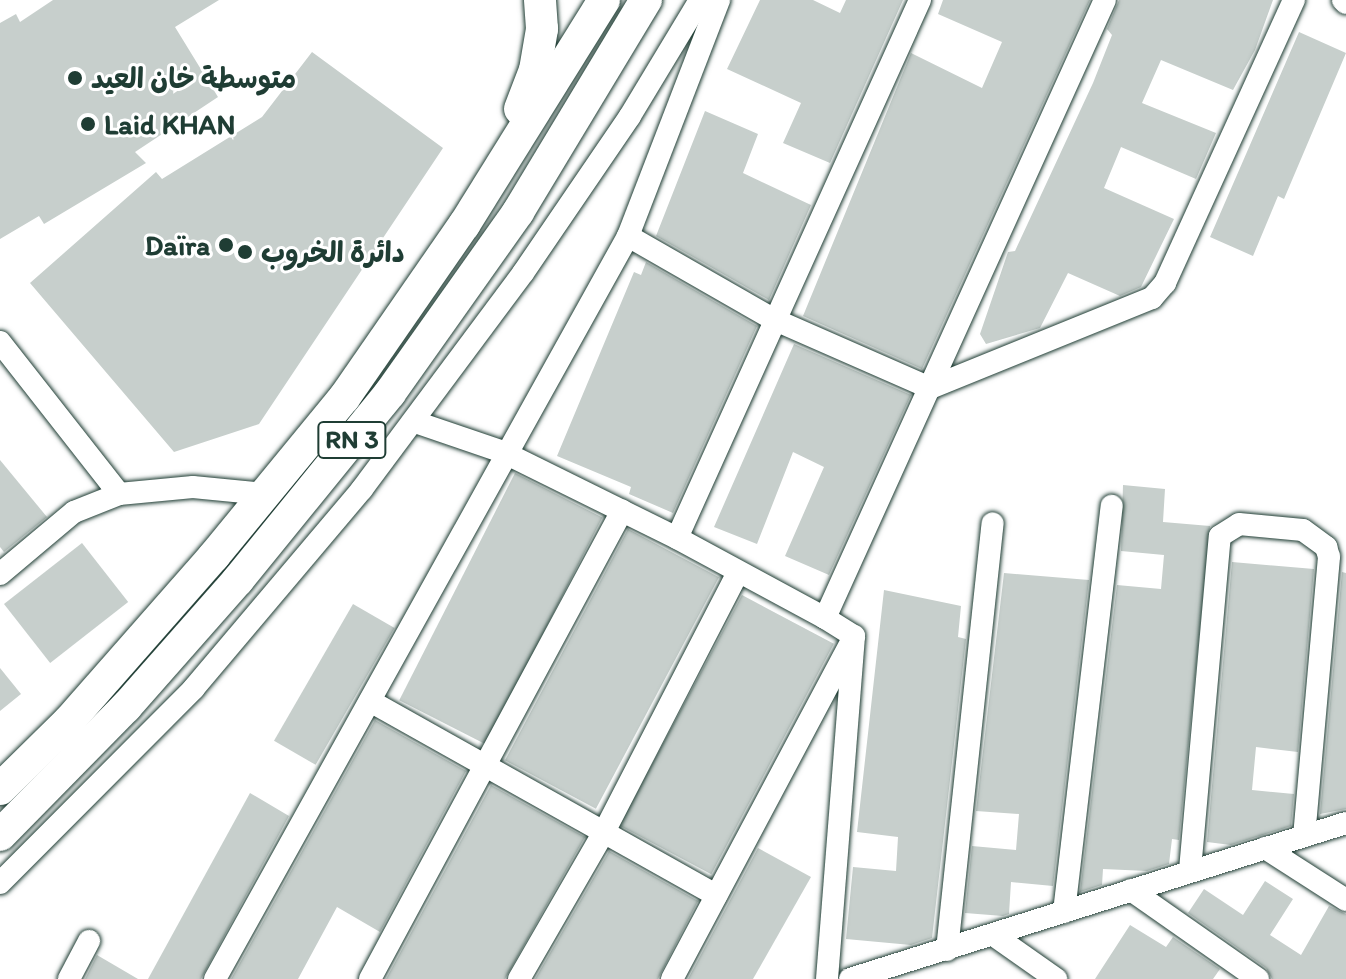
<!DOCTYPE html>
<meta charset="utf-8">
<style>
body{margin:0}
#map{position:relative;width:1346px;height:979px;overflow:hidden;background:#fff;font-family:Itim,"Playpen Sans Arabic",sans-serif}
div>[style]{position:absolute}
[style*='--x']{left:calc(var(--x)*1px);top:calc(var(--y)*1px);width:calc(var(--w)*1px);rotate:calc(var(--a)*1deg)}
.building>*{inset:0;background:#c7cfcc;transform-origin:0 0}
.roads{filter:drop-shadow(0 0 2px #1f3d34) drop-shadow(0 0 2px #1f3d34)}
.minor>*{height:22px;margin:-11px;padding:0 11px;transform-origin:11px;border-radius:11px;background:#fff}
.highway>*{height:32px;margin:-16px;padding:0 16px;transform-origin:16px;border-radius:16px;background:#fff}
.dots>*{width:22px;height:22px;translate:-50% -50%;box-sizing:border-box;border:4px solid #fff;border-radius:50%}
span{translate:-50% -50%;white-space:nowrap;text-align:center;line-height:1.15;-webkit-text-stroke:6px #fff;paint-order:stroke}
.shield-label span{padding:2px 6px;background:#fff;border:2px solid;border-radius:6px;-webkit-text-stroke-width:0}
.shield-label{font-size:26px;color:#1f3d34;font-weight:700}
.poi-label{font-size:28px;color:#1f3d34;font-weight:700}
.left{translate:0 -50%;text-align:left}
.right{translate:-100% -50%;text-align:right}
</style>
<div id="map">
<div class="building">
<div style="clip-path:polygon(53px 0,219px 0,175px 27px,218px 97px,135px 152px,146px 163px,44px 224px,39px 216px,0 239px,0 23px,16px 14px,20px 22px)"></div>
<div style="clip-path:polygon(760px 0,813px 0,840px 13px,846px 0,903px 0,830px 163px,783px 143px,801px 103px,727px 69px)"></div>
<div style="clip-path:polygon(943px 0,1090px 0,922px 369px,803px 316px,911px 53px,982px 88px,1002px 42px,938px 14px)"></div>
<div style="clip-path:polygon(1119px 0,1273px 0,1255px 50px,1233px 90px,1161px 60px,1142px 103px,1216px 133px,1196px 179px,1121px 147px,1104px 188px,1174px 219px,1141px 287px,1120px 296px,1068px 273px,1040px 328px,986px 344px,980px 334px,1008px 252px,1015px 251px,1093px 83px,1112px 35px,1107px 29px)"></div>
<div style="clip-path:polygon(1299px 32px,1346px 53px,1284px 199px,1278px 196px,1253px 256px,1210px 237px)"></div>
<div style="clip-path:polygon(312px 52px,443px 148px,259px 424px,174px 452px,30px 283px,156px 172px,162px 179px,262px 117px)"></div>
<div style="clip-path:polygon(705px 111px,758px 134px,743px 173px,811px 205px,769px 300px,656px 236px)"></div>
<div style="clip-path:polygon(646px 262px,757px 326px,673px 513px,629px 494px,631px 487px,557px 456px,634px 272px,641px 275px)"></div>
<div style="clip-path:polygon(794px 344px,911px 395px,829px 575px,785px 556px,824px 467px,793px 452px,757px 544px,714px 527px)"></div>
<div style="clip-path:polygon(0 460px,47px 517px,4px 552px,0 547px)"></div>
<div style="left:515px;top:473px;width:98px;height:255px;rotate:27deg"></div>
<div style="clip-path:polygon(1123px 485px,1165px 489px,1163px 522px,1210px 526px,1179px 840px,1172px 839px,1169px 864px,1147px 871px,1103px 869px,1102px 885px,1080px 892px,1117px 585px,1161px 589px,1164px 555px,1121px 551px)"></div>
<div style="left:628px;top:529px;width:103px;height:262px;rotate:28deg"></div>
<div style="left:82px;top:543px;width:75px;height:99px;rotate:52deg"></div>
<div style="clip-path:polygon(1232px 562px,1314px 569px,1298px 752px,1256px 747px,1252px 790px,1294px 794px,1291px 826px,1231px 845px,1207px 842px)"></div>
<div style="clip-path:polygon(1342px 572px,1346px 573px,1346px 809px,1320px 814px)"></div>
<div style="clip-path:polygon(1004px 573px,1089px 580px,1053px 886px,1011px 882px,1009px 914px,1003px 916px,965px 913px,972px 846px,1016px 850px,1019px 814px,976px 811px)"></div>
<div style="clip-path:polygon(884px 590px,961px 606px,958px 637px,966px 639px,932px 938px,911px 945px,846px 939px,853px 867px,896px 871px,898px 837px,857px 832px)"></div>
<div style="left:742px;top:595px;width:104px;height:261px;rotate:28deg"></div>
<div style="left:353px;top:604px;width:48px;height:158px;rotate:30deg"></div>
<div style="clip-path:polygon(0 668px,21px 694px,0 711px)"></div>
<div style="clip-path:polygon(375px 720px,466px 771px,380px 932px,337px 907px,298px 979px,231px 979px)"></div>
<div style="clip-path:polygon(491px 785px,585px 837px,505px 979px,386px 979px)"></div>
<div style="clip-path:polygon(250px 793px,289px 816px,201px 979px,148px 979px)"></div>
<div style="clip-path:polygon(758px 848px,811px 877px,753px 979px,688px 979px)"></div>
<div style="clip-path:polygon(609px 851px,698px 901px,658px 979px,535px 979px)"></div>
<div style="clip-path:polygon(1265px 881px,1293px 899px,1270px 935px,1301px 955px,1329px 906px,1346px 914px,1346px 979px,1272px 979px,1266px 968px,1188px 913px,1204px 889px,1243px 915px)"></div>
<div style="clip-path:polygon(1130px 925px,1166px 947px,1173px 937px,1220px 969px,1213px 979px,1095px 979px)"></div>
<div style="clip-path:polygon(97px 955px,138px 979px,85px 979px)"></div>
</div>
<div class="roads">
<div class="minor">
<div style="--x:920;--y:0;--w:590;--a:114.31"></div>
<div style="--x:677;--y:538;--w:168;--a:28.4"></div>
<div style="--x:825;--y:618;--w:678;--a:-65.63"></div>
<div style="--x:1343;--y:0;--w:4;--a:45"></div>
<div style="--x:628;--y:236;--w:167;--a:29.8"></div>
<div style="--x:773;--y:319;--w:171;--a:23.7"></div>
<div style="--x:930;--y:388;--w:240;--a:-22.1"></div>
<div style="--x:1152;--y:298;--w:20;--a:-49"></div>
<div style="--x:1165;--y:283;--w:311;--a:-65.5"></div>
<div style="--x:0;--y:342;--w:193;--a:51.9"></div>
<div style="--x:415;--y:422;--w:93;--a:18.8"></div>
<div style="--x:503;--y:452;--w:194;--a:26.3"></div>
<div style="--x:0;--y:574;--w:97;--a:-40"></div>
<div style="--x:74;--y:512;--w:48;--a:-21.8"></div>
<div style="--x:119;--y:494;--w:74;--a:-5.4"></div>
<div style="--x:193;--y:487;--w:72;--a:5.6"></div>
<div style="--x:825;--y:618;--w:34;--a:32"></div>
<div style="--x:854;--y:636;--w:344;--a:94.5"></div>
<div style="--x:370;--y:701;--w:397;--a:29.3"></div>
<div style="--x:1265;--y:848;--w:96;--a:32.7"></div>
<div style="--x:1190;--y:870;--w:335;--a:-84.9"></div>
<div style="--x:1220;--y:536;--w:22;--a:-32"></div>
<div style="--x:1239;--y:524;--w:64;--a:5.4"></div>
<div style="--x:1303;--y:530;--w:29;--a:36"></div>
<div style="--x:1326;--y:547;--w:10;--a:73"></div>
<div style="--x:1329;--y:557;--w:280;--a:95.1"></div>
<div style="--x:0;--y:883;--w:275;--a:-45.1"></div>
<div style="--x:194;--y:688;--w:260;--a:-49.8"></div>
<div style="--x:362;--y:489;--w:269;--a:-53.3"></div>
<div style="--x:523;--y:273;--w:190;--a:-55.7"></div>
<div style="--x:630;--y:116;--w:135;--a:-58.9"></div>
<div style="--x:1131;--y:890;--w:155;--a:35"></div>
<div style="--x:1064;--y:912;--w:409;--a:-83.3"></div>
<div style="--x:995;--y:936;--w:75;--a:35.2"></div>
<div style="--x:947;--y:950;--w:429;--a:-83.9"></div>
<div style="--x:69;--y:979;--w:43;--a:-62.2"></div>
<div style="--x:215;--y:979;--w:850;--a:-60.93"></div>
<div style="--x:628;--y:236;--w:253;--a:-68.9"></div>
<div style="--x:370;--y:979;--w:532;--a:-61.7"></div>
<div style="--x:519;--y:979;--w:170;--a:-60"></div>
<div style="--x:604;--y:832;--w:292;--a:-62.7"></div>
<div style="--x:672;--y:979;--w:388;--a:-62"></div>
<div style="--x:850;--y:979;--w:520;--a:-17.46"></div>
</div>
<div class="highway">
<div style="--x:520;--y:109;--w:42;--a:-69"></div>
<div style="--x:535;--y:70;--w:42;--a:-80.3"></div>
<div style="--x:542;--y:29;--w:29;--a:-94"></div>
<div style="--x:0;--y:789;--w:97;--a:-44.6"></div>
<div style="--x:69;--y:721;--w:220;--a:-48.7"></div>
<div style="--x:214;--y:556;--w:205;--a:-50.6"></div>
<div style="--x:344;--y:398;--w:211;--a:-55.3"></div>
<div style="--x:464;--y:225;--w:265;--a:-58.1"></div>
<div style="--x:0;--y:835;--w:180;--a:-45.5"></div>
<div style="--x:126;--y:707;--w:169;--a:-48.6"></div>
<div style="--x:238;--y:580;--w:241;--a:-50.9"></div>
<div style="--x:390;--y:393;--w:222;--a:-54.7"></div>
<div style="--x:518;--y:212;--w:248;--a:-58.9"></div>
</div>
</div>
<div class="dots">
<div style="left:75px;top:78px;background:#1f3d34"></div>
<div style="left:88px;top:124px;background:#1f3d34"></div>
<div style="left:226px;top:245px;background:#1f3d34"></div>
<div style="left:245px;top:252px;background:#1f3d34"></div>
</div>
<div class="shield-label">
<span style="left:352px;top:440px">RN 3</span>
</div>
<div class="poi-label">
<span class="left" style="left:91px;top:78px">متوسطة خان العيد</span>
<span class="left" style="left:104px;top:124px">Laid KHAN</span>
<span class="right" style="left:210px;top:245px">Daïra</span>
<span class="left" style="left:261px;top:252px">دائرة الخروب</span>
</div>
</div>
